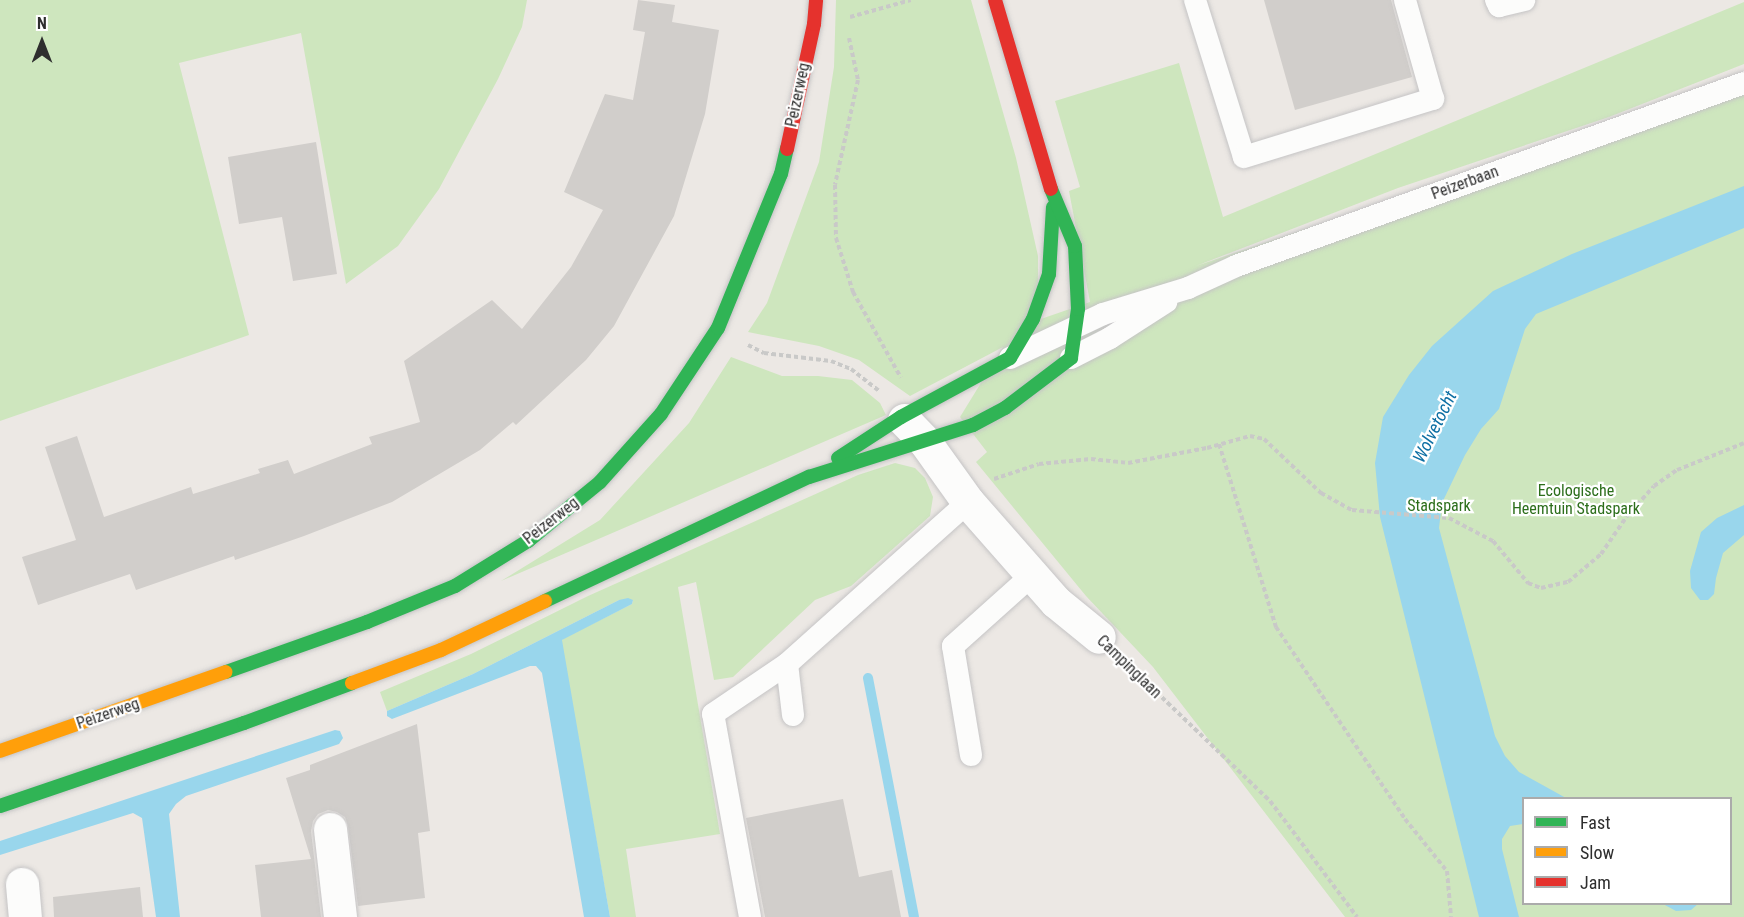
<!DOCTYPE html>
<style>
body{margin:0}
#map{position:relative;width:1744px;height:917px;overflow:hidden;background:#ece8e4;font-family:"Roboto Condensed",sans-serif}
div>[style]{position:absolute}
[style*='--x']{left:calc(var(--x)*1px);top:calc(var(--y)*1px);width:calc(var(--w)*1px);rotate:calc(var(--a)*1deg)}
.green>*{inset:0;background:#cee6be}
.water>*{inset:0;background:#99d6ec}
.stream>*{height:10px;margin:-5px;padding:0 5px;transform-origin:5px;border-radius:5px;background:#99d6ec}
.building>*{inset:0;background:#d1cecb}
.path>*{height:4px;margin-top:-2px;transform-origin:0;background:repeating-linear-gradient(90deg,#c9c9c8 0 4.5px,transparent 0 7.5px)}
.roads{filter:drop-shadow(0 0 2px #c5c4c5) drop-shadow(0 0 2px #c5c4c5)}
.lane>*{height:22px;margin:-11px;padding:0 11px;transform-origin:11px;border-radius:11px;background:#fcfcfb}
.street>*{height:33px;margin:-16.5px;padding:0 16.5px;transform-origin:16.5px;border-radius:16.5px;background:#fcfcfb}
.fast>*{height:14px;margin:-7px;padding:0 7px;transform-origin:7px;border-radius:7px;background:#30b455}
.slow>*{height:14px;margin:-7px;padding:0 7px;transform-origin:7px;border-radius:7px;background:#ff9f0a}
.jam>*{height:14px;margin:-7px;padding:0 7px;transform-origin:7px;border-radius:7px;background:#e5322d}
span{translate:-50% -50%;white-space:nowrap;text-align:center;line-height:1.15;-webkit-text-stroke:4.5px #fff;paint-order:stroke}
.street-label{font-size:16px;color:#2e2e2e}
.park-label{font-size:16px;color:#2c6e1b}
.water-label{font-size:18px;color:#0d6fa3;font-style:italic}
.legend{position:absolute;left:1522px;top:797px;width:210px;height:108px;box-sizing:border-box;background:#fff;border:2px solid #ababab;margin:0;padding:8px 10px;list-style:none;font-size:18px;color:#2e2e2e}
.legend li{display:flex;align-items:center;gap:12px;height:30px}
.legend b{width:30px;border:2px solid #ababab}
.north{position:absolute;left:12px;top:12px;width:60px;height:60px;-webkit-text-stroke:4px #fff;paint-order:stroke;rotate:0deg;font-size:16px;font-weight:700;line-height:24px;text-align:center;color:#2e2e2e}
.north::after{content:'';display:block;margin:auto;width:21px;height:27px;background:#2e2e2e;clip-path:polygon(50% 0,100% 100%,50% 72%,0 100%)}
</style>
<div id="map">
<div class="green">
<div style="clip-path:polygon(0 0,527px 0,522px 27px,498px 79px,439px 189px,398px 246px,346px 284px,301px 33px,179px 63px,249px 335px,0 421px)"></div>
<div style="clip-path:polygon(evenodd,836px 0,971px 0,1016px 158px,1038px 256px,1038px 320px,1090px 302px,1069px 191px,1080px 187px,1055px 101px,1179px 63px,1223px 217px,1744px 2px,1744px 64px,1609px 117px,1398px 188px,1196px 266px,1744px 80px,1744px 917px,1345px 917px,1153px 667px,1086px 596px,976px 462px,987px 452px,960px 417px,1003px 347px,910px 396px,859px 360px,819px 346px,748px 332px,767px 303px,819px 162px,834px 67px,836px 0,1524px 798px,1730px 798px,1730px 904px,1524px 904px,1524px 798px)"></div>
<div style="clip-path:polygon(731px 357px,782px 376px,818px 376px,852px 380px,880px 403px,886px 415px,501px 581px,600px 520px,689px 423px)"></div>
<div style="clip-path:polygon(895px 463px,915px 468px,925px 478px,933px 497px,930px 516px,851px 586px,815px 600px,733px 677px,714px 680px,696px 582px,678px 587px,720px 834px,626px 849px,636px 917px,610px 917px,562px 648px,562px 640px,566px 637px,632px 604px,633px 600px,619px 600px,473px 674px,387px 711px,380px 692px,471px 654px,588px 596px,858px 475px)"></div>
</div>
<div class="water">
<div style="clip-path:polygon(1744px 186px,1744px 228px,1536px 314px,1525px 329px,1499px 409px,1481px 429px,1465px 455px,1442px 503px,1439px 528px,1495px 736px,1505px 756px,1519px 772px,1566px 798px,1524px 798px,1523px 824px,1510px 826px,1502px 839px,1502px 849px,1519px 917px,1479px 917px,1380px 517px,1375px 463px,1383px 417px,1409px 375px,1432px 346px,1493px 291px,1572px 254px)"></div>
<div style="clip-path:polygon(1744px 505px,1744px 535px,1723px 553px,1716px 578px,1714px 594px,1708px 600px,1700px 600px,1691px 588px,1690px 571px,1701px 532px,1717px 518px)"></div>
<div style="clip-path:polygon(628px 598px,633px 600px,632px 604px,562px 640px,610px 917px,584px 917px,542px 673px,536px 666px,530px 666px,392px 719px,387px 716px,387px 711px,473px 674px,619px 600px)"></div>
<div style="clip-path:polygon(335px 730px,340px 731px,343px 738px,339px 744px,186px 796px,176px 804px,169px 814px,180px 917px,156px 917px,142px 818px,133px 813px,0 855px,0 841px)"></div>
<div style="clip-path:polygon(1663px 904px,1698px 904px,1691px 910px,1676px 911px)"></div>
</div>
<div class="stream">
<div style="--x:868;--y:678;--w:243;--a:79.1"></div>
</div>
<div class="building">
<div style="clip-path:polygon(638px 0,675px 5px,672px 22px,719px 30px,705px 114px,674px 216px,614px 326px,586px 360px,516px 425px,513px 422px,480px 450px,392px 502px,304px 536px,235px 560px,234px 556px,136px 590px,130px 574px,38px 605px,22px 557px,76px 540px,45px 447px,77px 436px,104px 517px,191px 487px,193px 494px,260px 473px,258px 469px,288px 460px,294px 474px,372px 444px,369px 437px,420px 422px,404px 361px,492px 300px,522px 329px,571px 267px,603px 210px,564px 192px,605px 94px,633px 100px,645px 32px,633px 30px)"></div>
<div style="clip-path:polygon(1264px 0,1391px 0,1412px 77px,1295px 110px)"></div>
<div style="clip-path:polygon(316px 142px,337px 274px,293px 281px,282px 217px,239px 224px,228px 157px)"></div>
<div style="clip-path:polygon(417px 724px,430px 831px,418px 833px,425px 898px,358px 906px,348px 826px,345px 817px,337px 812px,328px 810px,318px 814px,313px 821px,311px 831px,321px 917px,261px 917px,255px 865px,311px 859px,286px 778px,310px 770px,310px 765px)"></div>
<div style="clip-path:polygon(843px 799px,859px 877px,892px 870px,901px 917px,765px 917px,746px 818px)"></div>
<div style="clip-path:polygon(140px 887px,143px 917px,54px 917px,53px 897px)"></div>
</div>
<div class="path">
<div style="--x:850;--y:17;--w:63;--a:-15.6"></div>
<div style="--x:849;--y:38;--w:43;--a:77.9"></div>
<div style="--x:858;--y:80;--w:107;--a:102.4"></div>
<div style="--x:835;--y:185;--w:53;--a:88.9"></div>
<div style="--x:836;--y:238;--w:57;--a:72.5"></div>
<div style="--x:853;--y:292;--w:98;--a:60.8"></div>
<div style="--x:748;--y:345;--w:18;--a:27"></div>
<div style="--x:764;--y:353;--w:67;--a:6.8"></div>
<div style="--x:831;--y:361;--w:22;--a:22"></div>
<div style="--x:851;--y:369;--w:36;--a:38"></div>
<div style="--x:1219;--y:444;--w:192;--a:72.7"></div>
<div style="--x:1276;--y:627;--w:231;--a:56.1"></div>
<div style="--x:1405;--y:819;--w:67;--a:51.1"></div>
<div style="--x:1447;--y:871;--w:46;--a:85"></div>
<div style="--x:994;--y:479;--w:47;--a:-18.4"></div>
<div style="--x:1039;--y:464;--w:52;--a:-5.5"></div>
<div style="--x:1091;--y:459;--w:37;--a:6"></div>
<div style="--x:1128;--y:463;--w:80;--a:-10.8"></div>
<div style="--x:1207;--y:448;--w:45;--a:-15.6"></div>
<div style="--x:1250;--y:436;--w:14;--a:12"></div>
<div style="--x:1264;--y:439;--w:79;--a:43.5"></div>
<div style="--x:1321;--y:493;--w:35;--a:29"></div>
<div style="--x:1352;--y:510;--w:97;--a:4.7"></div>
<div style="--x:1449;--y:518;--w:50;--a:27.6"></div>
<div style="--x:1493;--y:541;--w:55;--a:50.2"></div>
<div style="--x:1528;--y:583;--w:14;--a:21"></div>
<div style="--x:1541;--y:588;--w:28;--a:-13"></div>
<div style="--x:1568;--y:582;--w:43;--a:-40.3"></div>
<div style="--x:1601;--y:554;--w:46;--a:-55.6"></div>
<div style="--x:1627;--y:516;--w:40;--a:-48"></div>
<div style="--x:1654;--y:486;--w:28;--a:-35"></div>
<div style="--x:1677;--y:470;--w:72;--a:-21.9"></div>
<div style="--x:1124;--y:661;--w:202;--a:43.8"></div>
<div style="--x:1270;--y:801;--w:145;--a:53.1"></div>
</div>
<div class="roads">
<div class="lane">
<div style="--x:1195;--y:0;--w:164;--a:72.7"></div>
<div style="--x:1244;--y:157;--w:198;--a:-17.1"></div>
<div style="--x:1433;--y:99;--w:103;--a:-105.8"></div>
<div style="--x:1496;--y:0;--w:7;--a:63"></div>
<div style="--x:1499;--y:6;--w:26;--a:-13"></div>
<div style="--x:1010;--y:358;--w:103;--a:-25.3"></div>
<div style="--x:1103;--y:314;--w:89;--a:-17"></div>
<div style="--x:1188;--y:288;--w:53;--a:-24.6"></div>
<div style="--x:1236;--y:266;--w:540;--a:-19.81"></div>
<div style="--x:1071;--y:358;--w:44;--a:-27.1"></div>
<div style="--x:1110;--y:338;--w:67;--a:-32.7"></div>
<div style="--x:793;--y:715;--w:51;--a:-96.7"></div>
<div style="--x:787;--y:664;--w:243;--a:-41.8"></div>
<div style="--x:971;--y:755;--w:110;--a:-99.4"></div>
<div style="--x:953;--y:646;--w:106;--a:-41.9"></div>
<div style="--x:750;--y:917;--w:206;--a:-100.3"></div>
<div style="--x:713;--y:714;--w:89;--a:-34"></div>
</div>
<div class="street">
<div style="--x:904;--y:420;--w:30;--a:46"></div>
<div style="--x:925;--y:442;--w:74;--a:54.4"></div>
<div style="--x:968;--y:502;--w:133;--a:48.7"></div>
<div style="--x:1056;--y:602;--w:55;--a:39.1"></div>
<div style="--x:330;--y:829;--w:89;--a:83.5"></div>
<div style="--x:22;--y:884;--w:33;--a:85"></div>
</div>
<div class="fast">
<div style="--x:838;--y:458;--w:75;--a:-33.1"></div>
<div style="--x:901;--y:417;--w:124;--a:-28.4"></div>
<div style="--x:1010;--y:358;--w:45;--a:-59.5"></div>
<div style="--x:1033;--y:319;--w:48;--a:-70.4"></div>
<div style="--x:1049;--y:274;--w:67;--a:-86.6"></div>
<div style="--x:545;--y:601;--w:292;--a:-25.2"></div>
<div style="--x:809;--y:477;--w:172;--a:-17.6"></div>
<div style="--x:973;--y:425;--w:36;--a:-28"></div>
<div style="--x:1005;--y:408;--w:83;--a:-37.1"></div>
<div style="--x:1071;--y:358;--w:49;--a:-81.9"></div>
<div style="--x:1078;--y:309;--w:63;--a:-92.7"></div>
<div style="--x:1075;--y:246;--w:62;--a:-112.8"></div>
<div style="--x:226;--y:672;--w:150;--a:-19.5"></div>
<div style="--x:367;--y:622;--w:95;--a:-22.2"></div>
<div style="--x:455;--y:586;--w:86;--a:-31.7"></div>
<div style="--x:528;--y:541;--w:93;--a:-39.3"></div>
<div style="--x:600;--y:482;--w:91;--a:-48.1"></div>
<div style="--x:661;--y:414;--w:103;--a:-56.5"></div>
<div style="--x:718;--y:328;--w:166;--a:-67.8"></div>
<div style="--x:781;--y:174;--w:26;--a:-77"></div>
<div style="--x:0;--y:806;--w:258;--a:-18.8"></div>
<div style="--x:244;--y:723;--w:115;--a:-20.3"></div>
</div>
<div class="slow">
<div style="--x:352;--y:683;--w:95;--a:-20.3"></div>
<div style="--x:441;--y:650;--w:115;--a:-25.2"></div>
<div style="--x:0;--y:751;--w:239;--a:-19.3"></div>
</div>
<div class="jam">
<div style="--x:995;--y:0;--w:197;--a:73.5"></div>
<div style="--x:787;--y:149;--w:128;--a:-77.8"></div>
<div style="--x:814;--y:24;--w:24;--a:-85"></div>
</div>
</div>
<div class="street-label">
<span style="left:798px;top:95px;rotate:-78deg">Peizerweg</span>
<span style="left:1465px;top:183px;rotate:-20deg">Peizerbaan</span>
<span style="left:551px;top:521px;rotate:-38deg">Peizerweg</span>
<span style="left:1129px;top:667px;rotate:44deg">Campinglaan</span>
<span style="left:108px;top:714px;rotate:-19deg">Peizerweg</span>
</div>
<div class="park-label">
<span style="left:1576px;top:500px">Ecologische<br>Heemtuin Stadspark</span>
<span style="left:1439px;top:506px">Stadspark</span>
</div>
<div class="water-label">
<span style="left:1435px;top:427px;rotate:-64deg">Wolvetocht</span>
</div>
<ul class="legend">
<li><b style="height:8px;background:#30b455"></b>Fast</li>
<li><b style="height:8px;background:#ff9f0a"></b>Slow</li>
<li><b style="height:8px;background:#e5322d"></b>Jam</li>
</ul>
<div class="north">N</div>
</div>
